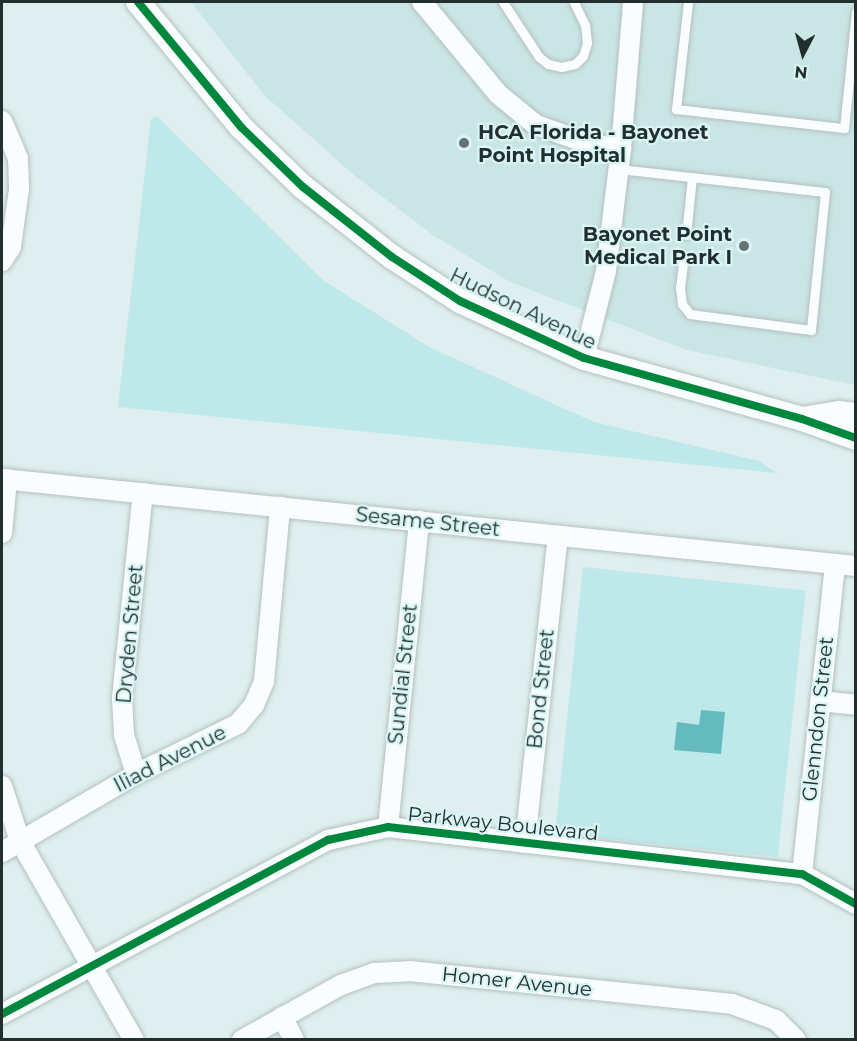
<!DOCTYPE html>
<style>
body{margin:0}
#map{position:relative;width:857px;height:1041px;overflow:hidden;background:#dfefef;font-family:Montserrat,sans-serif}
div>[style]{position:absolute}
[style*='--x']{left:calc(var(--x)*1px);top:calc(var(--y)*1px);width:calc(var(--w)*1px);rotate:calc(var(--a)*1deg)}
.built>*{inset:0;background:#cae5e5}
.green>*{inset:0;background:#bee8e9;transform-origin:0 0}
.water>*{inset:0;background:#65babd}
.roads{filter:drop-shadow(0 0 2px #b4c0c0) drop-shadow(0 0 2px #b4c0c0)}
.service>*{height:9px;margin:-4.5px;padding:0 4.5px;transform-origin:4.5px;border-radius:4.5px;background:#fafdfd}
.minor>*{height:20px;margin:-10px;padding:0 10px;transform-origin:10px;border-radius:10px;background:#fafdfd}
.tertiary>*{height:24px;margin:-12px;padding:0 12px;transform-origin:12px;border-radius:12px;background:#fafdfd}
.cycleway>*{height:8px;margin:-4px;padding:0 4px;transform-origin:4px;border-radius:4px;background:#00873e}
.dots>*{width:16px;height:16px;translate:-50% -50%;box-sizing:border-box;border:3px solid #d9f5f5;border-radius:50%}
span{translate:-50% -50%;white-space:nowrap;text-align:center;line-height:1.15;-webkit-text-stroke:4.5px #d9f5f5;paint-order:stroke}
.poi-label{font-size:20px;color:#232e2e;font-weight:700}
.left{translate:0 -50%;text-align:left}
.right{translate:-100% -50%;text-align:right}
.street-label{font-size:20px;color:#232e2e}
.frame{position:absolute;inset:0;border:3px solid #232e2e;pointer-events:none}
.north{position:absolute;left:773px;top:24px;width:60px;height:60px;-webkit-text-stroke:4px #d9f5f5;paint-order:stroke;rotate:186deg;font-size:16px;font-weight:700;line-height:24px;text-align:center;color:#232e2e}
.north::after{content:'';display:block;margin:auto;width:21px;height:27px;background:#232e2e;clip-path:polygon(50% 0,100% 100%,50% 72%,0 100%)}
</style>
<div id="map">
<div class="built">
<div style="clip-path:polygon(191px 2px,855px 2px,855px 385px,687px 350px,510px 282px,433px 235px,355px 176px,264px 95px)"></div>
</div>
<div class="green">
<div style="clip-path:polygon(157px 116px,323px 280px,429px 347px,594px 422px,759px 461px,777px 473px,118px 407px,151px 119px)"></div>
<div style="left:583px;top:567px;width:224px;height:268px;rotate:6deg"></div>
</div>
<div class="water">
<div style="clip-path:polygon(701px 710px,725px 712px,721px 754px,674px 750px,677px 722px,699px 725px)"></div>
</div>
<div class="roads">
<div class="service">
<div style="--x:503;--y:2;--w:66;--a:56.8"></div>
<div style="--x:539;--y:57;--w:11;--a:38"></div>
<div style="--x:548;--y:64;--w:13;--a:13"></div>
<div style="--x:561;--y:67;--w:14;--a:-12"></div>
<div style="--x:575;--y:64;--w:11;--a:-45"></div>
<div style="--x:583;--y:56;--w:14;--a:-73"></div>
<div style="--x:587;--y:43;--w:18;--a:-96"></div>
<div style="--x:585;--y:25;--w:25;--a:-116"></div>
<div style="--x:688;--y:2;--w:108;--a:96.4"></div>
<div style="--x:676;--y:109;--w:169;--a:6.5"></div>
<div style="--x:844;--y:128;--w:117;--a:-84.1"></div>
<div style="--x:619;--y:169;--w:207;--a:6.4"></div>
<div style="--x:825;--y:192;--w:139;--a:95.8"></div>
<div style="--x:811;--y:330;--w:122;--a:-172.5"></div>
<div style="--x:690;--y:314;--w:13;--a:-129"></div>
<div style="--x:682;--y:304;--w:16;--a:-97"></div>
<div style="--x:680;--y:288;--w:31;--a:-83"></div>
<div style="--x:686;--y:235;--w:58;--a:-84.1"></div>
</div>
<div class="minor">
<div style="--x:422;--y:2;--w:119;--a:50.4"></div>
<div style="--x:498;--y:94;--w:49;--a:39.2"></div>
<div style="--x:536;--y:125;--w:54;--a:19.4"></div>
<div style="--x:587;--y:143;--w:35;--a:10"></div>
<div style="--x:2;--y:121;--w:40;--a:66.6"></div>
<div style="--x:18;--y:158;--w:31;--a:88"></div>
<div style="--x:19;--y:189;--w:59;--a:97.9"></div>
<div style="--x:11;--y:247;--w:17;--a:123"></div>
<div style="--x:584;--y:358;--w:90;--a:-75.8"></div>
<div style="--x:606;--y:271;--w:123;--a:-83"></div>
<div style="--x:621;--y:149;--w:147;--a:-85.3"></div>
<div style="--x:2;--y:479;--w:858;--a:5.82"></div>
<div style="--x:2;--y:533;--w:54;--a:-84.7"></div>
<div style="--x:820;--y:701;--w:36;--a:6"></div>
<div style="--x:136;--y:774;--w:41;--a:-107.1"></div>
<div style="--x:124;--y:735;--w:37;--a:-93"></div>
<div style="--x:122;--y:698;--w:206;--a:-84.2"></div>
<div style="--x:2;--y:786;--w:58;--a:71.9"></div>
<div style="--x:20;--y:841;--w:229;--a:60.2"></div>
<div style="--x:388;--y:827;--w:308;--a:-84.2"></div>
<div style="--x:525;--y:843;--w:309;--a:-83.9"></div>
<div style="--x:2;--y:852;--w:155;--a:-30.2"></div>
<div style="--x:136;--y:774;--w:114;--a:-26.1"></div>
<div style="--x:238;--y:724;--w:25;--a:-50"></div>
<div style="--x:254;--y:705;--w:26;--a:-67"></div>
<div style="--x:264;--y:681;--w:175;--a:-84.7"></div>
<div style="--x:802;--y:874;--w:312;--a:-83.9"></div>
<div style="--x:2;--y:1014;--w:370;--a:-28.1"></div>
<div style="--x:328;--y:840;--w:61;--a:-12.2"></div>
<div style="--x:388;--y:827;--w:417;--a:6.5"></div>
<div style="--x:802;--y:874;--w:62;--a:29.1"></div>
<div style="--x:282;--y:1017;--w:26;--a:62"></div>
<div style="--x:242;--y:1040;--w:113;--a:-29.1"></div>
<div style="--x:341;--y:985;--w:35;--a:-20"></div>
<div style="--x:374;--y:973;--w:35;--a:-3"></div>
<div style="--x:409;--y:971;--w:325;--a:5.8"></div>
<div style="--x:732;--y:1004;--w:47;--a:20"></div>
<div style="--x:776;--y:1020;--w:28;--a:45"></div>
</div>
<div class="tertiary">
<div style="--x:138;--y:2;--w:162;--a:50.5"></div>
<div style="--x:241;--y:127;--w:86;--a:44.1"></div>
<div style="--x:303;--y:187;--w:113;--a:38.2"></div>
<div style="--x:392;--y:257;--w:81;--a:32.9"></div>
<div style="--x:460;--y:301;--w:136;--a:24.7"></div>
<div style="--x:584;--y:358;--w:226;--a:15.6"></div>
<div style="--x:802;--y:419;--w:57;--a:19.4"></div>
<div style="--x:802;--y:419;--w:37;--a:-9"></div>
<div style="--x:839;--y:413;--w:17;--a:7"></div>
</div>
</div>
<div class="cycleway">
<div style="--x:138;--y:2;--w:162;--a:50.5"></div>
<div style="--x:241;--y:127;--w:86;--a:44.1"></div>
<div style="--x:303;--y:187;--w:113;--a:38.2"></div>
<div style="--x:392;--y:257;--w:81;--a:32.9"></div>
<div style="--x:460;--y:301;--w:136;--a:24.7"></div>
<div style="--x:584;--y:358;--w:226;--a:15.6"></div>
<div style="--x:802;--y:419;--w:57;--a:19.4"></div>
<div style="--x:2;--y:1014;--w:370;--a:-28.1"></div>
<div style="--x:328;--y:840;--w:61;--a:-12.2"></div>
<div style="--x:388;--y:827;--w:417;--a:6.5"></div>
<div style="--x:802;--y:874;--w:62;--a:29.1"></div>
</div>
<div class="dots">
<div style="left:464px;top:143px;background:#657272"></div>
<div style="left:744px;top:246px;background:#657272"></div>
</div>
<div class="poi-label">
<span class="left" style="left:478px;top:144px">HCA Florida - Bayonet<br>Point Hospital</span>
<span class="right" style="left:732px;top:246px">Bayonet Point<br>Medical Park I</span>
</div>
<div class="street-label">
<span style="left:523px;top:309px;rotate:26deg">Hudson Avenue</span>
<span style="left:428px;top:522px;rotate:6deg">Sesame Street</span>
<span style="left:130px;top:634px;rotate:-85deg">Dryden Street</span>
<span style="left:403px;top:674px;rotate:-84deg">Sundial Street</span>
<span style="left:541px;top:689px;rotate:-84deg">Bond Street</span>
<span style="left:818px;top:719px;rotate:-84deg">Glenndon Street</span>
<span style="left:170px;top:759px;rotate:-27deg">Iliad Avenue</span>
<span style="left:503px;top:824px;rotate:6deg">Parkway Boulevard</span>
<span style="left:517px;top:982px;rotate:6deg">Homer Avenue</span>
</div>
<div class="frame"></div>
<div class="north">N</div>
</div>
